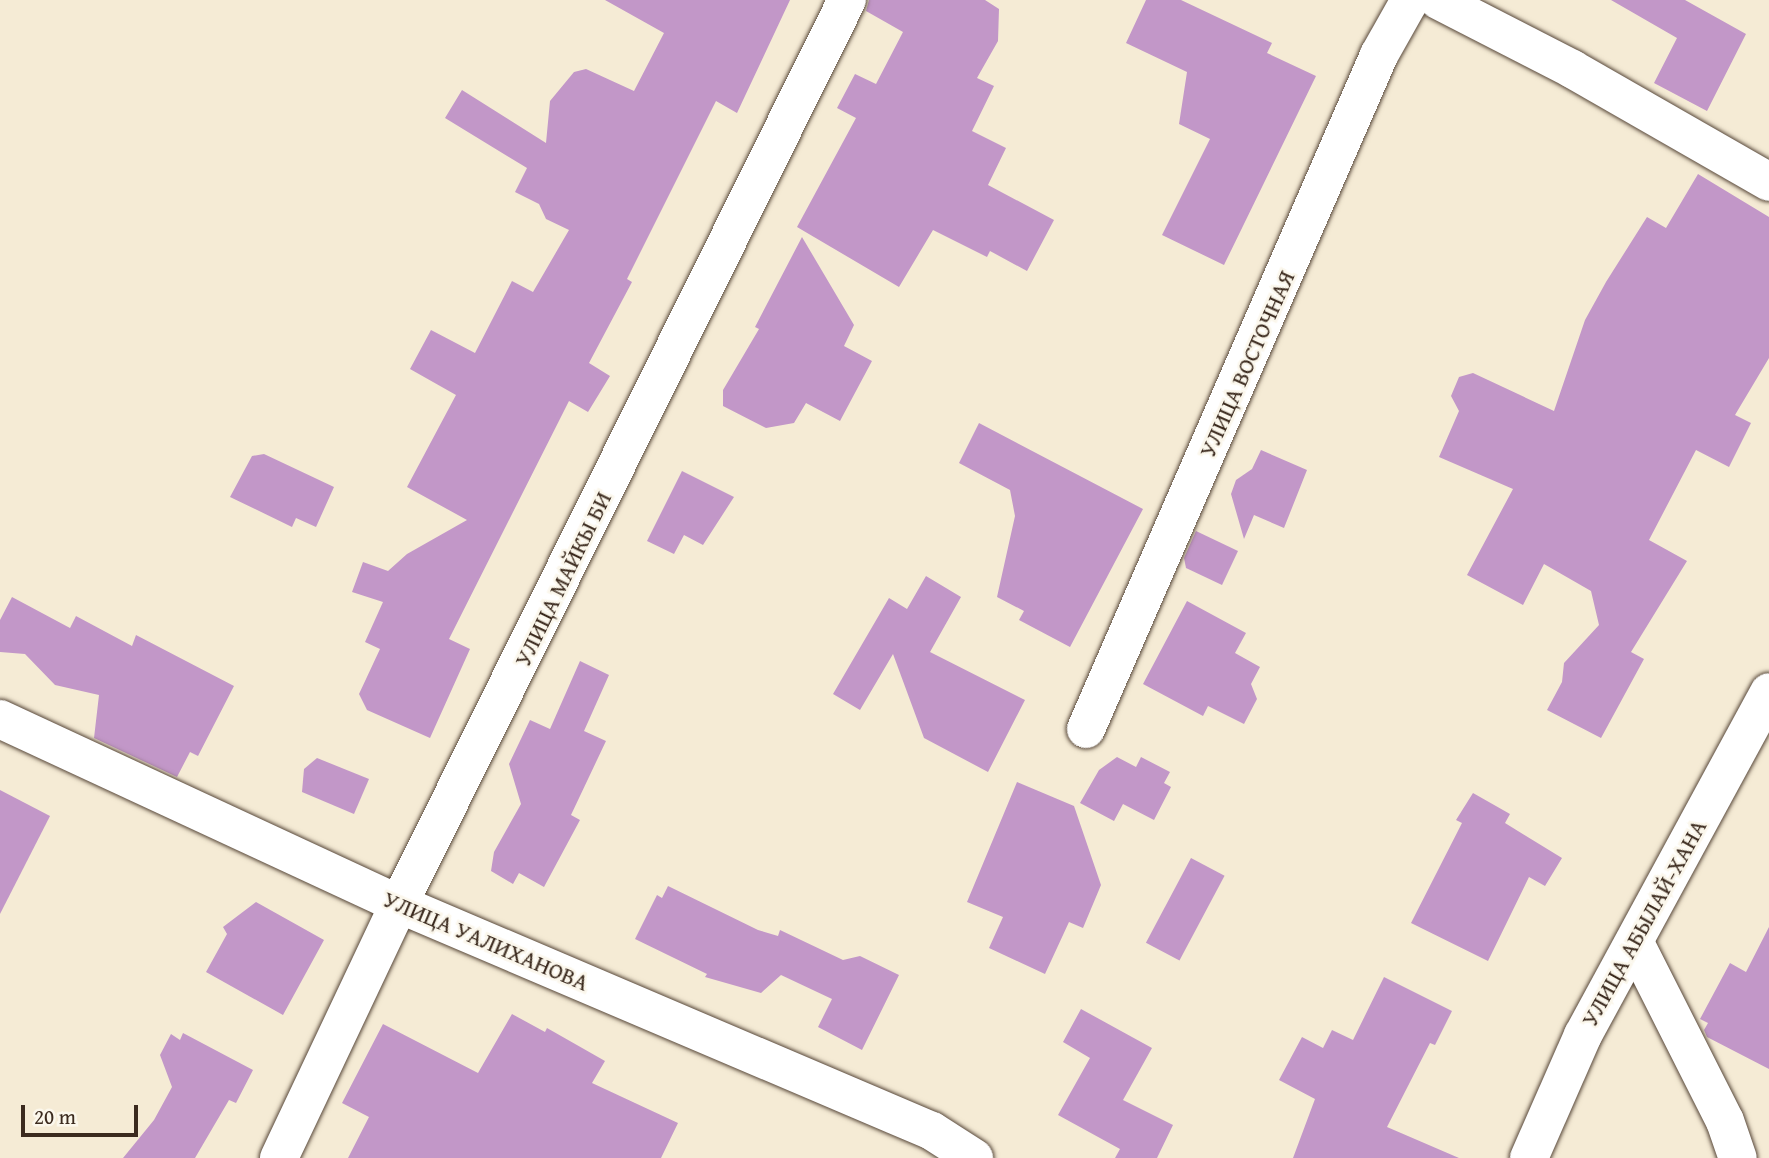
<!DOCTYPE html>
<meta charset="utf-8">
<style>
body{margin:0}
#map{position:relative;width:1769px;height:1158px;overflow:hidden;background:#f5ebd5;font-family:"Gentium Book Plus",serif}
div>[style]{position:absolute}
[style*='--x']{left:calc(var(--x)*1px);top:calc(var(--y)*1px);width:calc(var(--w)*1px);rotate:calc(var(--a)*1deg)}
.building>*{inset:0;background:#c297c8;transform-origin:0 0}
.roads{filter:drop-shadow(0 0 2px #574739) drop-shadow(0 0 2px #574739)}
.minor>*{height:38px;margin:-19px;padding:0 19px;transform-origin:19px;border-radius:19px;background:#fff}
span{translate:-50% -50%;white-space:nowrap;text-align:center;line-height:1.15;-webkit-text-stroke:5px #fbf7ec;paint-order:stroke}
.street-label{font-size:23px;color:#3b2a1e}
.scale{position:absolute;left:21px;top:1105px;width:117px;height:32px;box-sizing:border-box;border:4px solid #3b2a1e;border-top:0;padding-left:9px;font-size:21px;line-height:24px;white-space:nowrap;color:#3b2a1e;-webkit-text-stroke:5px #fbf7ec;paint-order:stroke}
</style>
<div id="map">
<div class="building">
<div style="clip-path:polygon(605px 0,790px 0,737px 113px,716px 101px,627px 279px,632px 282px,589px 363px,610px 376px,588px 412px,569px 401px,449px 639px,470px 649px,430px 738px,367px 710px,359px 694px,380px 649px,365px 642px,383px 602px,352px 592px,363px 562px,388px 571px,407px 554px,467px 520px,407px 487px,456px 395px,410px 369px,431px 330px,475px 353px,512px 281px,533px 292px,569px 230px,546px 219px,539px 204px,515px 192px,527px 168px,445px 118px,462px 90px,546px 143px,550px 101px,574px 72px,586px 69px,634px 91px,664px 33px)"></div>
<div style="clip-path:polygon(869px 0,985px 0,999px 9px,998px 41px,977px 78px,994px 86px,972px 131px,1006px 148px,988px 185px,1054px 220px,1027px 271px,990px 251px,987px 257px,933px 230px,899px 287px,797px 227px,856px 118px,837px 108px,855px 74px,876px 84px,903px 32px,866px 11px)"></div>
<div style="clip-path:polygon(1146px 0,1181px 0,1272px 43px,1267px 53px,1316px 76px,1224px 265px,1162px 235px,1210px 139px,1179px 124px,1187px 72px,1126px 43px)"></div>
<div style="clip-path:polygon(1611px 0,1685px 0,1746px 34px,1707px 111px,1654px 83px,1677px 38px)"></div>
<div style="clip-path:polygon(1698px 174px,1769px 217px,1769px 358px,1735px 415px,1751px 423px,1729px 467px,1696px 450px,1649px 540px,1687px 561px,1631px 652px,1644px 659px,1601px 738px,1547px 710px,1562px 682px,1564px 663px,1599px 625px,1591px 591px,1544px 564px,1523px 605px,1467px 575px,1513px 489px,1439px 457px,1459px 411px,1451px 396px,1459px 377px,1473px 373px,1554px 411px,1585px 320px,1606px 282px,1647px 217px,1666px 228px)"></div>
<div style="clip-path:polygon(802px 237px,854px 325px,844px 346px,872px 361px,840px 421px,806px 403px,794px 423px,766px 428px,723px 406px,723px 390px,759px 329px,755px 327px)"></div>
<div style="clip-path:polygon(979px 423px,1143px 509px,1070px 647px,1019px 620px,1024px 611px,997px 597px,1015px 516px,1010px 490px,959px 463px)"></div>
<div style="clip-path:polygon(1261px 450px,1307px 470px,1284px 528px,1254px 515px,1244px 539px,1231px 494px,1236px 480px,1252px 469px)"></div>
<div style="clip-path:polygon(264px 454px,334px 487px,316px 527px,296px 518px,292px 527px,230px 497px,252px 456px)"></div>
<div style="clip-path:polygon(682px 471px,734px 497px,703px 545px,684px 535px,674px 554px,647px 541px)"></div>
<div style="clip-path:polygon(1196px 531px,1238px 551px,1222px 585px,1186px 568px,1184px 558px)"></div>
<div style="clip-path:polygon(926px 576px,961px 597px,930px 652px,1025px 700px,988px 772px,924px 738px,893px 654px,860px 710px,833px 694px,889px 598px,907px 609px)"></div>
<div style="clip-path:polygon(12px 597px,70px 628px,76px 616px,132px 646px,136px 635px,234px 686px,198px 756px,190px 752px,177px 777px,94px 738px,99px 695px,55px 685px,25px 654px,0 652px,0 620px)"></div>
<div style="clip-path:polygon(1187px 601px,1246px 633px,1235px 653px,1260px 667px,1251px 684px,1257px 699px,1244px 724px,1208px 706px,1203px 716px,1143px 684px)"></div>
<div style="clip-path:polygon(580px 661px,609px 675px,584px 731px,606px 741px,571px 815px,580px 820px,544px 887px,519px 873px,513px 884px,491px 871px,494px 852px,521px 804px,509px 764px,530px 720px,550px 729px)"></div>
<div style="clip-path:polygon(1117px 757px,1136px 767px,1141px 757px,1170px 772px,1164px 783px,1171px 787px,1154px 820px,1123px 804px,1114px 821px,1080px 803px,1099px 770px)"></div>
<div style="clip-path:polygon(317px 758px,369px 779px,354px 814px,302px 792px,304px 769px)"></div>
<div style="clip-path:polygon(1017px 782px,1074px 806px,1101px 885px,1083px 928px,1069px 922px,1045px 974px,989px 948px,1003px 917px,967px 902px)"></div>
<div style="clip-path:polygon(0 790px,50px 816px,0 914px)"></div>
<div style="clip-path:polygon(1473px 793px,1510px 814px,1505px 823px,1562px 858px,1545px 886px,1529px 877px,1488px 961px,1411px 923px,1462px 823px,1456px 820px)"></div>
<div style="left:1191px;top:858px;width:38px;height:96px;rotate:28deg"></div>
<div style="clip-path:polygon(668px 886px,758px 930px,778px 936px,780px 930px,843px 960px,860px 956px,899px 975px,862px 1050px,818px 1027px,832px 999px,781px 975px,761px 993px,705px 977px,707px 974px,635px 939px,657px 895px,662px 898px)"></div>
<div style="clip-path:polygon(256px 902px,324px 940px,283px 1015px,206px 972px,227px 934px,223px 927px)"></div>
<div style="clip-path:polygon(1769px 927px,1769px 1069px,1707px 1037px,1704px 1030px,1708px 1023px,1700px 1019px,1730px 963px,1746px 972px)"></div>
<div style="clip-path:polygon(1384px 977px,1452px 1011px,1435px 1045px,1430px 1043px,1387px 1127px,1459px 1158px,1293px 1158px,1315px 1099px,1279px 1080px,1302px 1037px,1323px 1048px,1332px 1030px,1353px 1040px)"></div>
<div style="clip-path:polygon(1081px 1009px,1152px 1048px,1123px 1100px,1173px 1125px,1157px 1158px,1115px 1158px,1120px 1149px,1058px 1115px,1090px 1058px,1063px 1042px)"></div>
<div style="clip-path:polygon(512px 1014px,545px 1032px,547px 1028px,605px 1061px,592px 1083px,678px 1123px,661px 1158px,348px 1158px,369px 1117px,342px 1103px,383px 1024px,478px 1073px)"></div>
<div style="clip-path:polygon(183px 1033px,253px 1070px,236px 1103px,229px 1100px,195px 1158px,123px 1158px,154px 1120px,172px 1087px,160px 1055px,171px 1034px,180px 1040px)"></div>
</div>
<div class="roads">
<div class="minor">
<div style="--x:1438;--y:0;--w:151;--a:27.2"></div>
<div style="--x:1572;--y:69;--w:227;--a:29.8"></div>
<div style="--x:0;--y:719;--w:440;--a:24.9"></div>
<div style="--x:399;--y:904;--w:579;--a:23.07"></div>
<div style="--x:932;--y:1131;--w:50;--a:32.7"></div>
<div style="--x:1086;--y:729;--w:735;--a:-66.5"></div>
<div style="--x:1379;--y:55;--w:63;--a:-60.6"></div>
<div style="--x:1635;--y:943;--w:199;--a:63.2"></div>
<div style="--x:1725;--y:1121;--w:39;--a:71"></div>
<div style="--x:279;--y:1158;--w:281;--a:-64.7"></div>
<div style="--x:399;--y:904;--w:1009;--a:-63.64"></div>
<div style="--x:1529;--y:1158;--w:134;--a:-66.3"></div>
<div style="--x:1583;--y:1035;--w:390;--a:-61.5"></div>
</div>
</div>
<div class="street-label">
<span style="left:1247px;top:364px;rotate:-66deg">УЛИЦА ВОСТОЧНАЯ</span>
<span style="left:563px;top:579px;rotate:-64deg">УЛИЦА МАЙКЫ БИ</span>
<span style="left:1644px;top:923px;rotate:-61deg">УЛИЦА АБЫЛАЙ-ХАНА</span>
<span style="left:486px;top:941px;rotate:23deg">УЛИЦА УАЛИХАНОВА</span>
</div>
<div class="scale">20 m</div>
</div>
